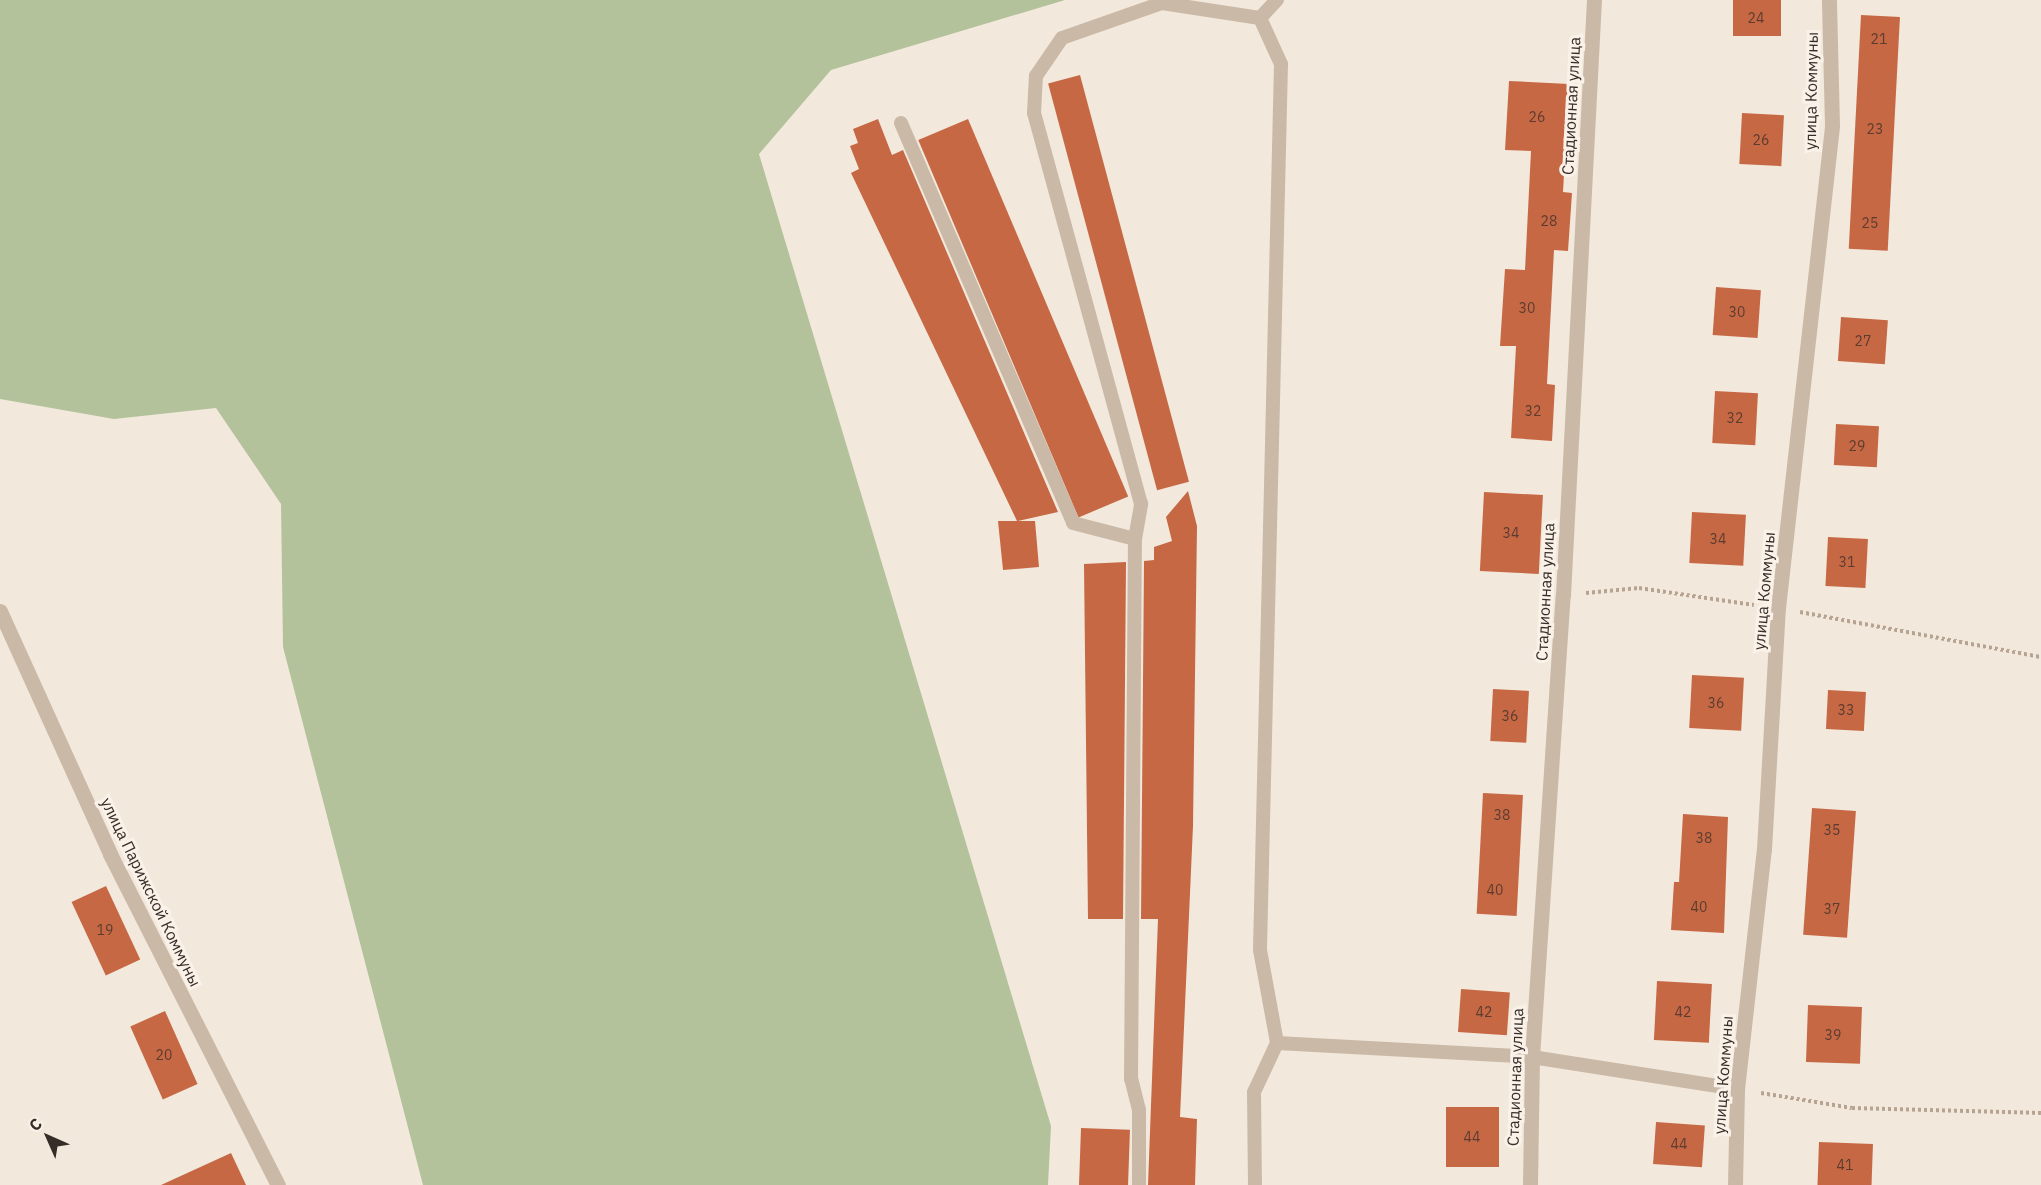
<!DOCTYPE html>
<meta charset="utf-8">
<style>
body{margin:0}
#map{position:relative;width:2041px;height:1185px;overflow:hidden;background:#f2e9dc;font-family:"IBM Plex Sans",sans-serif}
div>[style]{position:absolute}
.green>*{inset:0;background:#b4c29c}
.building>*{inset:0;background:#c76845;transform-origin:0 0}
.path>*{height:4px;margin-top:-2px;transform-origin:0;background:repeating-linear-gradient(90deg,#b7a392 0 3px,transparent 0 6px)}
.lane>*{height:14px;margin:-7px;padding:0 7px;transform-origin:7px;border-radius:7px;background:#cbb9a8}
.street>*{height:15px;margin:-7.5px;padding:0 7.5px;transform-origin:7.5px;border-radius:7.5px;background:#cbb9a8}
span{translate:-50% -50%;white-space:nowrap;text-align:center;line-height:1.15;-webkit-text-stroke:6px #faf2e9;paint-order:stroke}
.number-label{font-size:14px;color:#5b3c2f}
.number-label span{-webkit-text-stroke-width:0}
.street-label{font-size:16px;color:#372d28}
.north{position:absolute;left:18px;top:1107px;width:60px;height:60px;-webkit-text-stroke:4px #faf2e9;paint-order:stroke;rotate:315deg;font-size:16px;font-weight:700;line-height:24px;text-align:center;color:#372d28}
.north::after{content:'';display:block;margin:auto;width:21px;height:27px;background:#372d28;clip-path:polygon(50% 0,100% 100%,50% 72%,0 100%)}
</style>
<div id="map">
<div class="green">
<i style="clip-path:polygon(0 0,1065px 0,831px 70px,759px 154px,1051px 1126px,1048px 1185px,423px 1185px,283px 647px,281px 504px,216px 408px,114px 419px,0 399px)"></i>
</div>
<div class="building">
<i style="left:1733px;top:0;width:48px;height:36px"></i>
<i style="left:1861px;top:15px;width:39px;height:234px;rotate:3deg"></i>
<i style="left:1080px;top:75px;width:421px;height:33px;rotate:75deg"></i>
<i style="clip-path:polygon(1509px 81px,1569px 84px,1563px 192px,1572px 193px,1568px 251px,1554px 250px,1547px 384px,1555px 385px,1552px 441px,1511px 438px,1516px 346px,1500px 346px,1505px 269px,1525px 270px,1531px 151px,1505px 150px)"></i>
<i style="left:1742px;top:113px;width:42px;height:51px;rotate:3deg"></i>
<i style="clip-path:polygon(878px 119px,892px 155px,903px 150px,1058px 512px,1018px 521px,1035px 521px,1039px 567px,1003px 570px,998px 521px,1017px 521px,851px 173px,859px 169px,850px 146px,858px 143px,853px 129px)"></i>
<i style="left:968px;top:119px;width:410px;height:54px;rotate:67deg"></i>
<i style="left:1716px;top:287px;width:45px;height:48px;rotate:4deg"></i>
<i style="left:1841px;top:317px;width:47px;height:44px;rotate:4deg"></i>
<i style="left:1715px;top:391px;width:43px;height:52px;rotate:3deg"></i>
<i style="left:1836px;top:424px;width:43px;height:41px;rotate:3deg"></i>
<i style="clip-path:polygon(1188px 491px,1197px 526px,1193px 826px,1180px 1117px,1197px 1119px,1195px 1185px,1148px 1185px,1158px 919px,1141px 919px,1144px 561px,1154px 560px,1154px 547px,1172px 541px,1166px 517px)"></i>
<i style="left:1484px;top:492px;width:59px;height:79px;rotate:3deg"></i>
<i style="left:1692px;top:512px;width:54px;height:51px;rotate:3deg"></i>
<i style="left:1828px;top:537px;width:40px;height:49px;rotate:3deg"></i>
<i style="clip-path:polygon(1126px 562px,1123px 919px,1088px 919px,1084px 564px)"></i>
<i style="left:1692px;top:675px;width:52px;height:53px;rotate:3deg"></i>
<i style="left:1493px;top:689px;width:36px;height:52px;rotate:3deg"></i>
<i style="left:1828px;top:690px;width:38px;height:39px;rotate:3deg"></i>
<i style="left:1483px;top:793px;width:40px;height:121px;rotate:3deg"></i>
<i style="left:1812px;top:808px;width:44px;height:127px;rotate:4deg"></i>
<i style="clip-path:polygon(1683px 814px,1728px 817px,1724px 933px,1671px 930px,1674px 882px,1679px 882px)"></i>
<i style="left:106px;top:886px;width:81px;height:38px;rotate:65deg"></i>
<i style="left:1657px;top:981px;width:55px;height:59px;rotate:3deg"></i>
<i style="left:1461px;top:989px;width:49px;height:43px;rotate:4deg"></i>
<i style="left:1808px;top:1005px;width:54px;height:57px;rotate:2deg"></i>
<i style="left:165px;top:1011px;width:80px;height:38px;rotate:66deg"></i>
<i style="left:1446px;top:1107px;width:53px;height:60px"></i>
<i style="left:1656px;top:1122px;width:49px;height:42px;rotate:4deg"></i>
<i style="left:1081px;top:1128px;width:49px;height:57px;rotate:2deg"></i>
<i style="left:1819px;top:1142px;width:54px;height:43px;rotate:2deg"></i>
<i style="clip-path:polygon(231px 1153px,246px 1185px,161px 1185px)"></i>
</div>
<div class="path">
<i style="left:1586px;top:593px;width:53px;rotate:-5.4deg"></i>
<i style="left:1639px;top:588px;width:116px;rotate:8.4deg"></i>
<i style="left:1800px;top:612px;width:245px;rotate:10.6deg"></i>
<i style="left:1761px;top:1093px;width:92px;rotate:9.4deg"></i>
<i style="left:1852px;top:1108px;width:189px;rotate:1.5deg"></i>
</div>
<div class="lane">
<i style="left:1260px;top:18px;width:25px;rotate:-47deg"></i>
<i style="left:901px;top:123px;width:435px;rotate:66.7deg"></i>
<i style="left:1073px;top:523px;width:64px;rotate:14.5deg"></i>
<i style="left:1277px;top:1043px;width:255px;rotate:3.1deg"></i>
<i style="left:1532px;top:1057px;width:207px;rotate:8.9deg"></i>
<i style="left:1139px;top:1185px;width:75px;rotate:-90deg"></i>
<i style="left:1139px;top:1110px;width:32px;rotate:-104deg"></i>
<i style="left:1131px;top:1079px;width:540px;rotate:-89.58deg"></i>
<i style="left:1135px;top:539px;width:36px;rotate:-80deg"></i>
<i style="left:1141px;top:504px;width:405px;rotate:-105.3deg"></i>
<i style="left:1034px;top:113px;width:37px;rotate:-87deg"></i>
<i style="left:1036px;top:76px;width:46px;rotate:-55.6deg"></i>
<i style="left:1062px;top:38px;width:106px;rotate:-19.3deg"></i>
<i style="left:1162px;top:3px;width:99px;rotate:8.7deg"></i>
<i style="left:1260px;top:18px;width:51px;rotate:65.5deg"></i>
<i style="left:1281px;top:64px;width:886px;rotate:91.36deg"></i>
<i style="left:1260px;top:950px;width:95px;rotate:79.6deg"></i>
<i style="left:1277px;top:1043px;width:54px;rotate:115.1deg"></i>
<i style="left:1254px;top:1092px;width:93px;rotate:89.4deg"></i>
</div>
<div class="street">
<i style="left:0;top:611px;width:267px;rotate:65.6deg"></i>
<i style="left:110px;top:854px;width:371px;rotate:63.1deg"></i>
<i style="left:1530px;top:1185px;width:128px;rotate:-89.1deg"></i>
<i style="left:1532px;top:1057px;width:463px;rotate:-86.2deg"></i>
<i style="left:1563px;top:595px;width:596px;rotate:-87.02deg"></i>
<i style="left:1735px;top:1185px;width:96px;rotate:-88.8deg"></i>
<i style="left:1737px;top:1089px;width:242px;rotate:-83.6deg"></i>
<i style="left:1764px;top:849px;width:241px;rotate:-86.7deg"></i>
<i style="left:1778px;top:608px;width:486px;rotate:-83.6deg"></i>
<i style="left:1832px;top:125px;width:125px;rotate:-91.4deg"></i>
</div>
<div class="number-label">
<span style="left:1756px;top:18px">24</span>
<span style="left:1879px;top:39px">21</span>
<span style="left:1537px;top:117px">26</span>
<span style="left:1875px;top:129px">23</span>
<span style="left:1761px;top:140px">26</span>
<span style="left:1549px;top:221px">28</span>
<span style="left:1870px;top:223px">25</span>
<span style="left:1527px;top:308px">30</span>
<span style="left:1737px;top:312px">30</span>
<span style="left:1863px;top:341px">27</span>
<span style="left:1533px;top:411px">32</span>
<span style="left:1735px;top:418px">32</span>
<span style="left:1857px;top:446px">29</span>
<span style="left:1511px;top:533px">34</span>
<span style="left:1718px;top:539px">34</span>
<span style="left:1847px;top:562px">31</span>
<span style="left:1716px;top:703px">36</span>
<span style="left:1846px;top:710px">33</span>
<span style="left:1510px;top:716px">36</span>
<span style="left:1502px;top:815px">38</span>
<span style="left:1832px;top:830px">35</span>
<span style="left:1704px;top:838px">38</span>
<span style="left:1495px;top:890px">40</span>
<span style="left:1699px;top:907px">40</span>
<span style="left:1832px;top:909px">37</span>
<span style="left:105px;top:930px">19</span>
<span style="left:1484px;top:1012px">42</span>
<span style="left:1683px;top:1012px">42</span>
<span style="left:1833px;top:1035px">39</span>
<span style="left:164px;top:1055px">20</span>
<span style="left:1472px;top:1137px">44</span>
<span style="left:1679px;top:1144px">44</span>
<span style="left:1845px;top:1165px">41</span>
</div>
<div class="street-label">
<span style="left:1811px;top:91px;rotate:-89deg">улица Коммуны</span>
<span style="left:1571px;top:106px;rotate:-87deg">Стадионная улица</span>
<span style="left:1764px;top:591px;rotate:-85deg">улица Коммуны</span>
<span style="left:1545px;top:592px;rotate:-87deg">Стадионная улица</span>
<span style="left:151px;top:892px;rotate:64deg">улица Парижской Коммуны</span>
<span style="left:1723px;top:1075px;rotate:-86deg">улица Коммуны</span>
<span style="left:1515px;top:1077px;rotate:-88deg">Стадионная улица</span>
</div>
<div class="north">С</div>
</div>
